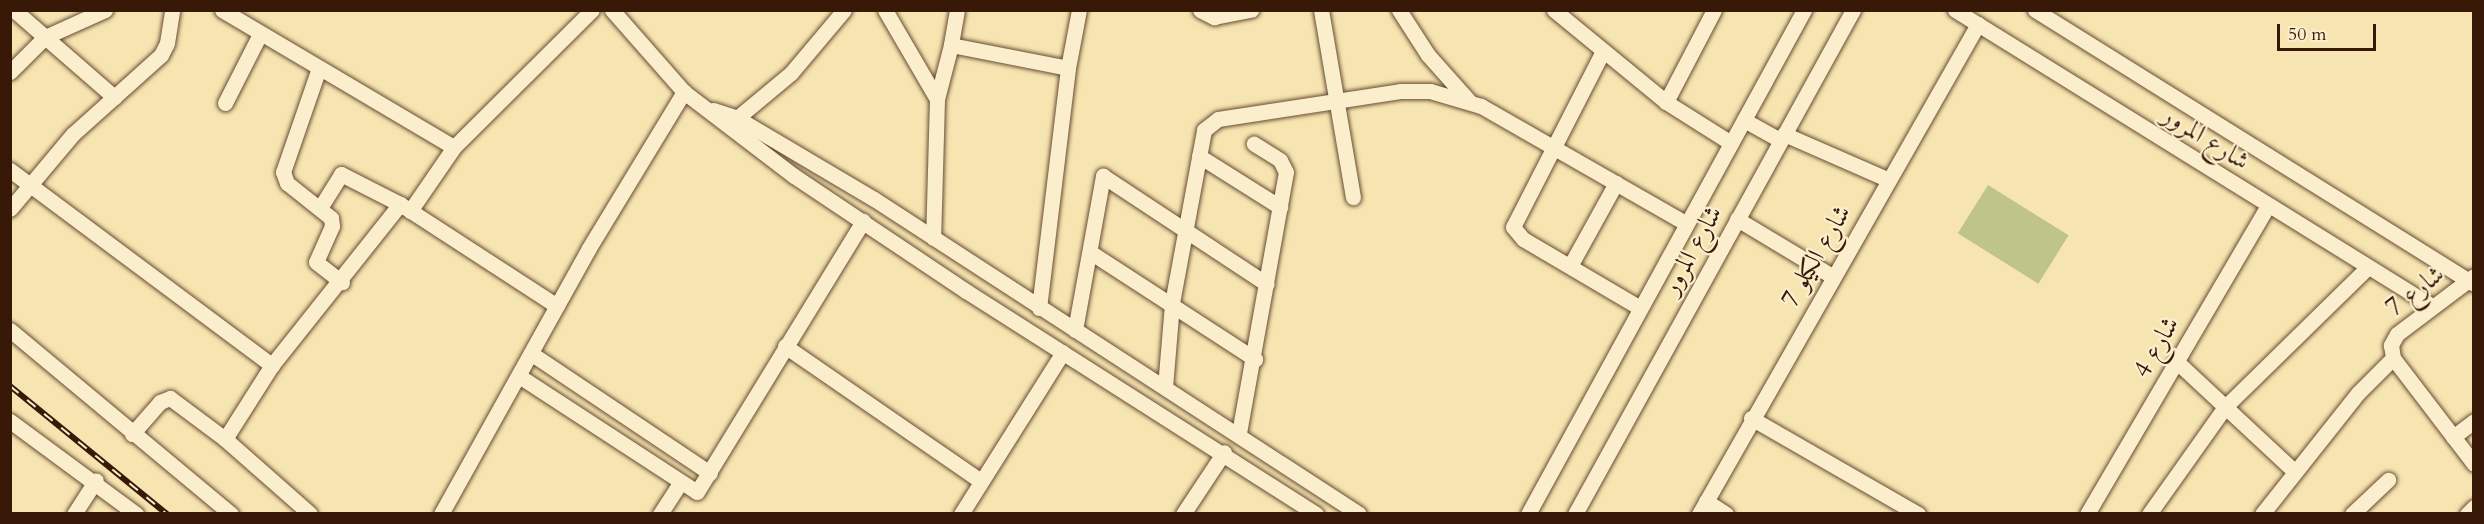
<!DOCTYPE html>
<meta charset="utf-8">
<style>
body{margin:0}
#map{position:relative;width:2484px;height:524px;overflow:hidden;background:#f7e5b1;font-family:Cardo,Amiri,serif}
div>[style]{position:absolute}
.green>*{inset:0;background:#bec48a;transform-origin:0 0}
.roads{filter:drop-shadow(0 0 2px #684c32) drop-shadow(0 0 2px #684c32)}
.minor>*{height:15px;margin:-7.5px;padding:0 7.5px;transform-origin:7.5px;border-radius:7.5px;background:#faeecc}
.rail>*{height:6px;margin-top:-3px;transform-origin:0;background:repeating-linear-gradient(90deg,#faeecc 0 11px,#381908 0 22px);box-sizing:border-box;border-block:2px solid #381908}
span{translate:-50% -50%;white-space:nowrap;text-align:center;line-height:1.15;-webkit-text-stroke:4.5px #faeecc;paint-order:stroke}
.street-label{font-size:26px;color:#381908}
.frame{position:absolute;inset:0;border:12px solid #381908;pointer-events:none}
.scale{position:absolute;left:2277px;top:24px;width:99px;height:27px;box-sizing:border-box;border:3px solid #381908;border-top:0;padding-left:8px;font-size:18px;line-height:21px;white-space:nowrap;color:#381908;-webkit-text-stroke:4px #faeecc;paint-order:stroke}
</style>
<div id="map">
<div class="green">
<i style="left:1988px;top:185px;width:95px;height:57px;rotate:32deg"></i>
</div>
<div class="roads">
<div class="minor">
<i style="left:14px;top:10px;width:133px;rotate:41deg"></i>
<i style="left:222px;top:10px;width:269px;rotate:30.6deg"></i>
<i style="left:454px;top:147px;width:194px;rotate:-44.8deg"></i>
<i style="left:612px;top:10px;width:109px;rotate:48.7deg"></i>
<i style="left:684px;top:92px;width:138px;rotate:37.4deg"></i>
<i style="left:794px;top:176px;width:207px;rotate:33.8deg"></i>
<i style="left:966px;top:291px;width:415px;rotate:32.5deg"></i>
<i style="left:885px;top:10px;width:103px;rotate:59.7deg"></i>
<i style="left:937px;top:99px;width:139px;rotate:91.6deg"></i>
<i style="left:957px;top:10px;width:36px;rotate:100deg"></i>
<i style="left:951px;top:45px;width:119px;rotate:11.1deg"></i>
<i style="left:1200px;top:10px;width:16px;rotate:27deg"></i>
<i style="left:1214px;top:17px;width:38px;rotate:-11deg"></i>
<i style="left:1321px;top:10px;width:190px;rotate:80.3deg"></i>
<i style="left:1399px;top:10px;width:54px;rotate:57.2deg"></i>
<i style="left:1428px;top:55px;width:62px;rotate:48.3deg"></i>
<i style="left:1554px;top:10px;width:145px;rotate:39.4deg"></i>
<i style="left:1714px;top:10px;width:104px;rotate:117.6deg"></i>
<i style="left:1666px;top:102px;width:77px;rotate:32.2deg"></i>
<i style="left:1955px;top:10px;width:561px;rotate:31.82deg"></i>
<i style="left:2035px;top:10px;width:517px;rotate:31.97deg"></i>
<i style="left:1602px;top:53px;width:195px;rotate:117.1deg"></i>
<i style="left:1513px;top:227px;width:16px;rotate:50deg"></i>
<i style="left:1523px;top:239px;width:136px;rotate:30.5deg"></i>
<i style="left:319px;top:68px;width:110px;rotate:109.1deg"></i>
<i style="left:283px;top:172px;width:12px;rotate:70deg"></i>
<i style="left:287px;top:183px;width:56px;rotate:38.5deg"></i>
<i style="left:331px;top:218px;width:8px;rotate:83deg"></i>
<i style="left:332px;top:226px;width:39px;rotate:114deg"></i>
<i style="left:316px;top:262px;width:33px;rotate:38deg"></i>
<i style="left:10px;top:72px;width:49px;rotate:-45deg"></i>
<i style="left:45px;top:37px;width:66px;rotate:-24.2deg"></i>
<i style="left:937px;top:99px;width:56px;rotate:-75.5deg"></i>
<i style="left:225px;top:103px;width:77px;rotate:-63.1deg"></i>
<i style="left:713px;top:110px;width:25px;rotate:18deg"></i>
<i style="left:737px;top:118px;width:159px;rotate:30.6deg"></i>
<i style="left:874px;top:199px;width:578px;rotate:33deg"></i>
<i style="left:737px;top:118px;width:70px;rotate:-39.8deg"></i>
<i style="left:791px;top:73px;width:82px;rotate:-49.9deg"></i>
<i style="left:1744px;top:120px;width:41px;rotate:29.1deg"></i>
<i style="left:1784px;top:134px;width:112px;rotate:23.6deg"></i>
<i style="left:1199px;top:156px;width:96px;rotate:32.2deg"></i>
<i style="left:10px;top:170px;width:327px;rotate:36.7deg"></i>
<i style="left:320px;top:208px;width:40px;rotate:-58deg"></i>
<i style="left:341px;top:174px;width:66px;rotate:27deg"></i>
<i style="left:10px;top:209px;width:98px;rotate:-50deg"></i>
<i style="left:73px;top:134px;width:118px;rotate:-41.9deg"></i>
<i style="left:161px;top:55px;width:13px;rotate:-63deg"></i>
<i style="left:167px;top:43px;width:33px;rotate:-81deg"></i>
<i style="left:410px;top:211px;width:78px;rotate:-55.5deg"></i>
<i style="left:1737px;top:219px;width:111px;rotate:31deg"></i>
<i style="left:1090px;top:252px;width:197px;rotate:33deg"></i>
<i style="left:1570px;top:266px;width:95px;rotate:-61deg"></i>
<i style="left:2474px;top:276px;width:96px;rotate:143deg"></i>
<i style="left:2397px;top:334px;width:13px;rotate:119deg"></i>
<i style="left:2391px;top:345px;width:13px;rotate:81deg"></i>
<i style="left:2393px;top:358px;width:133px;rotate:52.6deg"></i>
<i style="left:1039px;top:308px;width:242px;rotate:-83.1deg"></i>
<i style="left:1068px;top:68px;width:59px;rotate:-79.3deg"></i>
<i style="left:10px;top:330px;width:288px;rotate:39.8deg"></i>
<i style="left:1075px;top:330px;width:157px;rotate:-79.7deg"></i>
<i style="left:1103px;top:176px;width:196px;rotate:33.4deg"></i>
<i style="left:785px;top:346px;width:236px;rotate:34.6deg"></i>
<i style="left:532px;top:354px;width:214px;rotate:33.8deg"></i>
<i style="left:2176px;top:361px;width:161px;rotate:43deg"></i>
<i style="left:519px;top:376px;width:212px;rotate:33.1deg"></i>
<i style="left:697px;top:492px;width:318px;rotate:-58.5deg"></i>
<i style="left:1165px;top:387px;width:84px;rotate:-85.2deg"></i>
<i style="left:1172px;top:303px;width:176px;rotate:-79.5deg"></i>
<i style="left:1204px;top:130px;width:18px;rotate:-38deg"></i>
<i style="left:1218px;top:119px;width:184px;rotate:-8.7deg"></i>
<i style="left:1400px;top:91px;width:30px"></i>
<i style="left:1430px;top:91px;width:53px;rotate:16.4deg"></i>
<i style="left:1481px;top:106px;width:235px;rotate:29.8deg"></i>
<i style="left:1751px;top:418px;width:193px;rotate:29.9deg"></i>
<i style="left:10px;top:421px;width:157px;rotate:36.4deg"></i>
<i style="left:1239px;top:433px;width:265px;rotate:-79.8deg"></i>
<i style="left:1286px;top:172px;width:13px;rotate:-117deg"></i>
<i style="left:1280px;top:160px;width:31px;rotate:-148deg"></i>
<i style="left:132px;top:434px;width:43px;rotate:-48.8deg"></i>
<i style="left:160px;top:402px;width:11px;rotate:-22deg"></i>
<i style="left:170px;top:398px;width:69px;rotate:36.7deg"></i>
<i style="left:225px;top:439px;width:113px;rotate:41.4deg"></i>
<i style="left:2453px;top:437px;width:26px;rotate:-37deg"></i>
<i style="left:225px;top:439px;width:88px;rotate:-57.6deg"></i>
<i style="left:272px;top:365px;width:206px;rotate:-51.5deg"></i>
<i style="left:400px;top:204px;width:187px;rotate:33deg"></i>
<i style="left:1706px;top:501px;width:24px;rotate:33deg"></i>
<i style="left:74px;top:514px;width:40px;rotate:-57.1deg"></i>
<i style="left:441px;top:514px;width:304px;rotate:-60.9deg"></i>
<i style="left:589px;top:248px;width:183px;rotate:-58.7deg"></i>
<i style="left:660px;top:514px;width:37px;rotate:-57deg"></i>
<i style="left:961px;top:514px;width:191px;rotate:-57.8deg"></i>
<i style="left:1183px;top:514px;width:74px;rotate:-56.5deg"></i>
<i style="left:1528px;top:514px;width:575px;rotate:-61.29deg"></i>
<i style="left:1575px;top:514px;width:576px;rotate:-61.12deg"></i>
<i style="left:1699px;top:514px;width:564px;rotate:-60.34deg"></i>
<i style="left:2087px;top:514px;width:358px;rotate:-59.6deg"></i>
<i style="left:2149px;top:514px;width:131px;rotate:-54.6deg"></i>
<i style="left:2225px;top:407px;width:200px;rotate:-44.4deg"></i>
<i style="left:2262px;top:514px;width:154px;rotate:-51.6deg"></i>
<i style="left:2358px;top:393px;width:49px;rotate:-45deg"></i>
<i style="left:2352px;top:514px;width:50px;rotate:-43.4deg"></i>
<i style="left:2467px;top:514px;width:10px;rotate:-45deg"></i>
</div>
</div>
<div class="rail">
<i style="left:10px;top:386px;width:203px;rotate:39.2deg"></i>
</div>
<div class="street-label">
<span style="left:2206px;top:138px;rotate:32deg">شارع المرور</span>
<span style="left:1692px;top:250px;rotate:-61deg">شارع المرور</span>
<span style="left:1816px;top:256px;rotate:-60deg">شارع الكيلو 7</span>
<span style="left:2415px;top:291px;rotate:-38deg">شارع 7</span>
<span style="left:2156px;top:347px;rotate:-60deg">شارع 4</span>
</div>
<div class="frame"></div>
<div class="scale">50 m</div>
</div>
